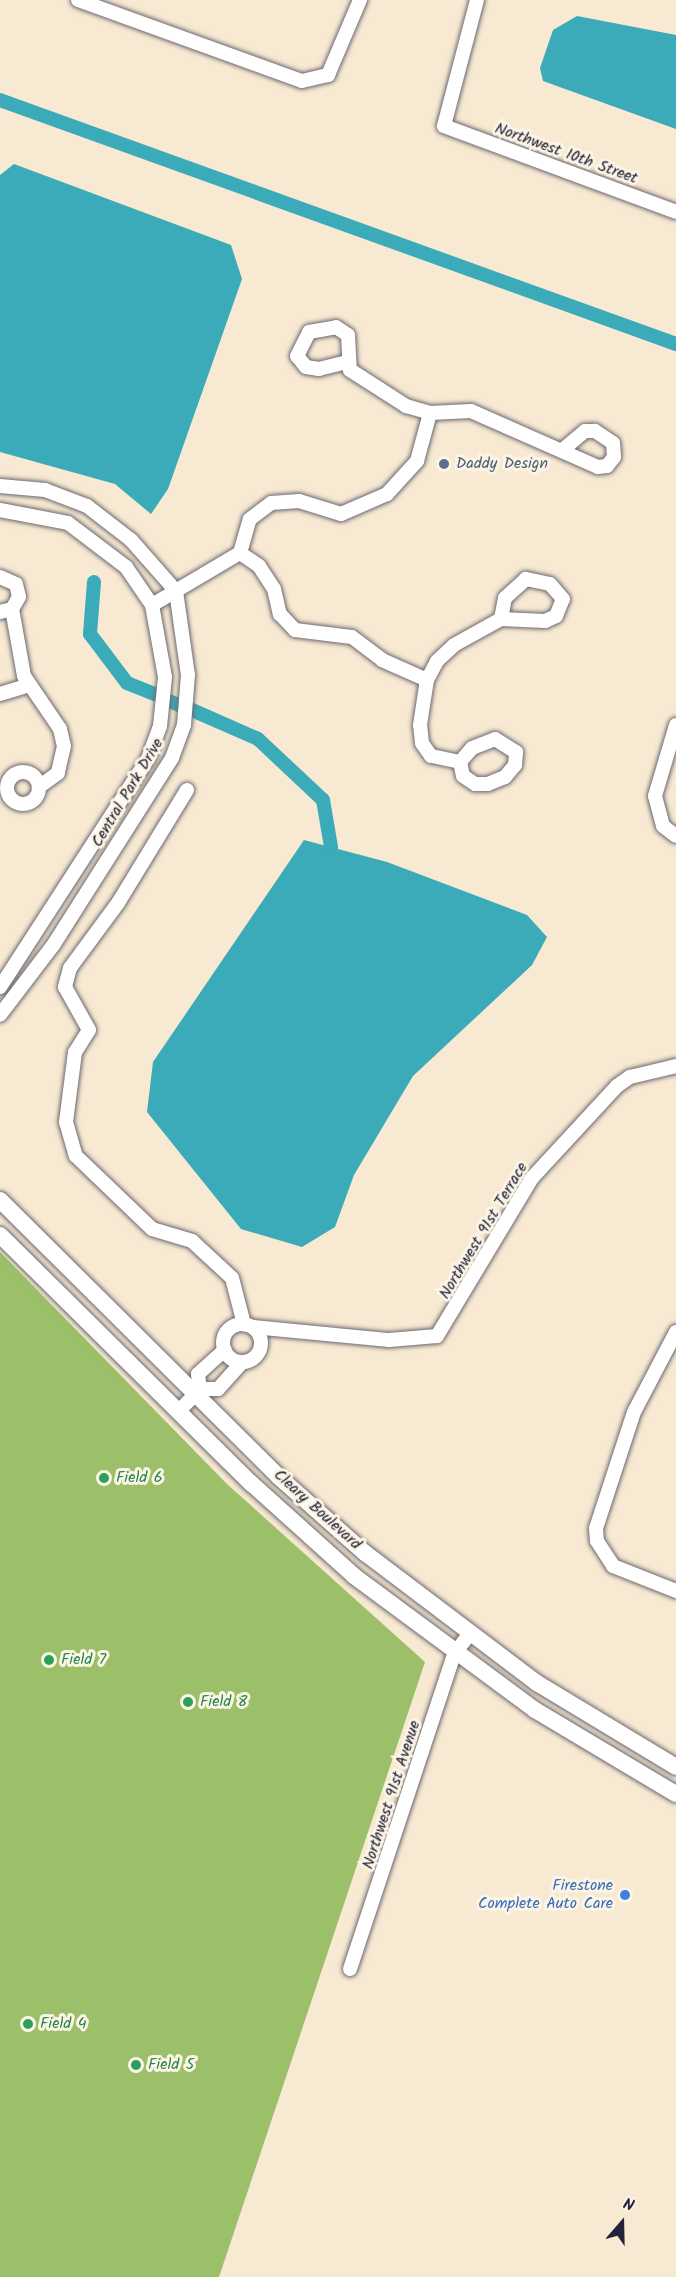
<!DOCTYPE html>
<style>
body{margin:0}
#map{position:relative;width:676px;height:2277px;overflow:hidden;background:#f7e9d2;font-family:Kalam,sans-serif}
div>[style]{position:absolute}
.green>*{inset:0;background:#9cc06a}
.water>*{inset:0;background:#3baab9}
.canal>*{height:14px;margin:-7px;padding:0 7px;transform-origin:7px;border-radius:7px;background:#3baab9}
.roads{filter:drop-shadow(0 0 2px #6d6870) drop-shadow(0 0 2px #6d6870)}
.minor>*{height:14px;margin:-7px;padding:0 7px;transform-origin:7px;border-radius:7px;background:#fff}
.minor>.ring{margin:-7px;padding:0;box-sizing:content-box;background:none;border:14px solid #fff;border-radius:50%}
.tertiary>*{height:16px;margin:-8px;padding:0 8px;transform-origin:8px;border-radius:8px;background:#fff}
.dots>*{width:16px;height:16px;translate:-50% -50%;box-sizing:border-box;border:3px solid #fcf5e5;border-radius:50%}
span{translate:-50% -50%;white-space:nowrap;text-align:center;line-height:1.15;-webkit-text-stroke:6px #fcf5e5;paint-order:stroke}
.street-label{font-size:16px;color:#22223b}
.service-label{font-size:16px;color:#4e5e75}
.left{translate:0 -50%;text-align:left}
.leisure-label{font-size:16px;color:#27864d}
.shop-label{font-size:16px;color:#366cbe}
.right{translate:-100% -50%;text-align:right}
.north{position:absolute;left:592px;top:2193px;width:60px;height:60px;-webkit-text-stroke:4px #fcf5e5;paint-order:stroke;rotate:20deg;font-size:16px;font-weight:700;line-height:24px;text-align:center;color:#22223b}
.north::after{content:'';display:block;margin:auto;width:21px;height:27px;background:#22223b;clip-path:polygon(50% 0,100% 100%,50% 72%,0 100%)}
</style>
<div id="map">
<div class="green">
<i style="clip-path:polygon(0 1252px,227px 1484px,425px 1662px,219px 2277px,0 2277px)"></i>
</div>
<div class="water">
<i style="clip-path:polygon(577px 16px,676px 35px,676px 129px,543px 81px,540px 68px,553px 30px)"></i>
<i style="clip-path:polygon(14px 164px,231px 245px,242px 279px,168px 489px,151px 514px,115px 484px,0 452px,0 175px)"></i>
<i style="clip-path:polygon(304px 840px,387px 862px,527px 915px,547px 937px,532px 965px,413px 1076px,354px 1175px,335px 1227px,302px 1247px,241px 1229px,147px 1112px,153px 1062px)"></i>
</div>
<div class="canal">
<i style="left:0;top:100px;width:719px;rotate:19.85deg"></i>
<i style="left:94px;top:582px;width:52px;rotate:94.4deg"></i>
<i style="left:90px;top:634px;width:61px;rotate:52.9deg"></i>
<i style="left:127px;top:683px;width:31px;rotate:22deg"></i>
<i style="left:169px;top:701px;width:11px;rotate:22deg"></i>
<i style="left:192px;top:710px;width:72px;rotate:23.7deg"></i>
<i style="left:258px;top:739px;width:89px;rotate:43.2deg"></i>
<i style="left:323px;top:800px;width:48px;rotate:80.3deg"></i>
</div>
<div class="roads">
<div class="minor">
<i style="left:78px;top:0;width:238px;rotate:19.9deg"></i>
<i style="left:302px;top:81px;width:27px;rotate:-13deg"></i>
<i style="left:328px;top:75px;width:82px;rotate:-66.9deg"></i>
<i style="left:477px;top:0;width:130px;rotate:104.7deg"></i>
<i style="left:444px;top:126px;width:247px;rotate:20.3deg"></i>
<i style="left:347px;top:362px;width:29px;rotate:166deg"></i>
<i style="left:319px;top:369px;width:13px;rotate:-171deg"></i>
<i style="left:306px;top:367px;width:14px;rotate:-129deg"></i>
<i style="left:297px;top:356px;width:27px;rotate:-63deg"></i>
<i style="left:309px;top:332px;width:27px;rotate:-10deg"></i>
<i style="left:336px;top:327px;width:14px;rotate:34deg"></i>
<i style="left:348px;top:335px;width:35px;rotate:87deg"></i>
<i style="left:350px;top:370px;width:67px;rotate:32.7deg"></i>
<i style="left:406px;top:406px;width:25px;rotate:16deg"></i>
<i style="left:430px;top:413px;width:41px;rotate:-2.8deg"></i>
<i style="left:471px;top:411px;width:139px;rotate:23.8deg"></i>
<i style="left:598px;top:467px;width:9px;rotate:-6deg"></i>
<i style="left:607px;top:466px;width:11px;rotate:-52deg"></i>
<i style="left:614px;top:457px;width:14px;rotate:-94deg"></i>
<i style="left:613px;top:443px;width:22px;rotate:-146deg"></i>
<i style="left:595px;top:431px;width:10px;rotate:180deg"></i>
<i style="left:585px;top:431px;width:30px;rotate:140deg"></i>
<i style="left:0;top:486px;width:45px;rotate:5.1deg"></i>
<i style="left:45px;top:490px;width:45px;rotate:20.9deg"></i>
<i style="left:87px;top:506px;width:56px;rotate:37.7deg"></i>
<i style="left:131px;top:540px;width:68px;rotate:48.6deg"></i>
<i style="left:176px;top:591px;width:85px;rotate:81.9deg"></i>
<i style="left:188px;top:675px;width:50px;rotate:94.6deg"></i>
<i style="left:184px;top:725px;width:35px;rotate:110deg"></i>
<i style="left:172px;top:758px;width:220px;rotate:122.4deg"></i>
<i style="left:54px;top:944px;width:89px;rotate:127.3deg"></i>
<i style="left:0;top:510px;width:69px;rotate:10.8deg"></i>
<i style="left:68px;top:523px;width:73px;rotate:37.2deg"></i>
<i style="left:126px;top:567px;width:46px;rotate:55.6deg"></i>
<i style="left:152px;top:605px;width:73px;rotate:79.8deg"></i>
<i style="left:165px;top:677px;width:49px;rotate:95.8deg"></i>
<i style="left:160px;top:726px;width:33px;rotate:110deg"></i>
<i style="left:149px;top:757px;width:274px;rotate:122.9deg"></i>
<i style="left:240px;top:553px;width:35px;rotate:-74deg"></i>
<i style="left:250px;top:519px;width:26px;rotate:-37deg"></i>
<i style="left:271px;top:503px;width:28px;rotate:-4deg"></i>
<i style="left:299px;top:501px;width:44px;rotate:17.2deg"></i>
<i style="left:341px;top:514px;width:50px;rotate:-23.5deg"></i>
<i style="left:387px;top:494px;width:45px;rotate:-47.7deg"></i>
<i style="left:417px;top:461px;width:50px;rotate:-74.8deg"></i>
<i style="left:240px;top:553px;width:23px;rotate:34deg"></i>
<i style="left:259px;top:566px;width:27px;rotate:57deg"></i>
<i style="left:274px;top:589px;width:26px;rotate:77deg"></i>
<i style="left:280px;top:614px;width:22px;rotate:47deg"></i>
<i style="left:295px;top:630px;width:57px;rotate:7deg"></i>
<i style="left:352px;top:637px;width:38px;rotate:37deg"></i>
<i style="left:382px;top:660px;width:49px;rotate:24deg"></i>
<i style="left:0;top:577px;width:17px;rotate:24deg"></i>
<i style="left:16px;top:584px;width:13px;rotate:77deg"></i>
<i style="left:19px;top:597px;width:14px;rotate:120deg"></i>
<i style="left:12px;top:609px;width:12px;rotate:166deg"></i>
<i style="left:152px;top:605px;width:102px;rotate:-30.6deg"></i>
<i style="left:12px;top:609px;width:68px;rotate:79.8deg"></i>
<i style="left:24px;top:676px;width:64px;rotate:55.8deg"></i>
<i style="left:60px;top:729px;width:17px;rotate:77deg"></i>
<i style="left:64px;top:746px;width:28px;rotate:103deg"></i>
<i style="left:58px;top:773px;width:24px;rotate:144deg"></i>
<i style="left:0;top:694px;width:30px;rotate:-17deg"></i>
<i style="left:676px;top:725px;width:74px;rotate:106.5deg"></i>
<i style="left:655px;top:796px;width:31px;rotate:75deg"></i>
<i style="left:663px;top:826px;width:16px;rotate:38deg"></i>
<i style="left:460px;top:762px;width:18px;rotate:-49deg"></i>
<i style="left:472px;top:748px;width:25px;rotate:-21deg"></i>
<i style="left:495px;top:739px;width:25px;rotate:32deg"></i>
<i style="left:516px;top:752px;width:13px;rotate:94deg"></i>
<i style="left:515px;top:765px;width:16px;rotate:130deg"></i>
<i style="left:505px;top:777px;width:18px;rotate:158deg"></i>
<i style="left:488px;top:784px;width:13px;rotate:180deg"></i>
<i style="left:475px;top:784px;width:14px;rotate:-146deg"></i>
<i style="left:463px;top:776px;width:14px;rotate:-102deg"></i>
<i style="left:460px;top:762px;width:30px;rotate:-168deg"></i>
<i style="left:431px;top:756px;width:16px;rotate:-125deg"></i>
<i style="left:422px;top:743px;width:18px;rotate:-96deg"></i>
<i style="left:420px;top:725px;width:46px;rotate:-81.2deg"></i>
<i style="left:427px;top:680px;width:21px;rotate:-62deg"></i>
<i style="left:437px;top:661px;width:23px;rotate:-43deg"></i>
<i style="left:454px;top:645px;width:54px;rotate:-29deg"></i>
<i style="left:501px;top:619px;width:44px;rotate:2.6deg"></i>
<i style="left:545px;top:621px;width:12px;rotate:-24deg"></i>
<i style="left:556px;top:616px;width:18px;rotate:-68deg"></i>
<i style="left:563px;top:599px;width:20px;rotate:-131deg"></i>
<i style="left:550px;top:584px;width:25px;rotate:-168deg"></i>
<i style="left:526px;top:579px;width:28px;rotate:138deg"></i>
<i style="left:505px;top:598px;width:21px;rotate:101deg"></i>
<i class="ring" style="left:7px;top:772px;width:18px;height:18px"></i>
<i style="left:187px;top:790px;width:132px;rotate:121.4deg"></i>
<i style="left:118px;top:903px;width:81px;rotate:126.4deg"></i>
<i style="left:70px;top:968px;width:20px;rotate:105deg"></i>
<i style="left:65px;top:987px;width:49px;rotate:60.8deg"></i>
<i style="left:89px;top:1030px;width:26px;rotate:122deg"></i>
<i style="left:75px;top:1052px;width:71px;rotate:97.3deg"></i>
<i style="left:66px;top:1122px;width:35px;rotate:74deg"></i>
<i style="left:76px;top:1156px;width:105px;rotate:43.8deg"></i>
<i style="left:152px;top:1229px;width:42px;rotate:16.7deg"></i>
<i style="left:192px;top:1241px;width:54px;rotate:42.8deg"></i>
<i style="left:232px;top:1278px;width:48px;rotate:75.4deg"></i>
<i class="ring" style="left:223px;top:1324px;width:24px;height:24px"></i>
<i style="left:253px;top:1327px;width:137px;rotate:5.5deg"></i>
<i style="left:389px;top:1340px;width:48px;rotate:-4.8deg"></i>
<i style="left:437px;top:1336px;width:184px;rotate:-59deg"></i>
<i style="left:532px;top:1178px;width:125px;rotate:-47.3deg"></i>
<i style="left:617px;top:1086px;width:16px;rotate:-35deg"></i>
<i style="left:630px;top:1077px;width:47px;rotate:-13.4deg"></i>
<i style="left:676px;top:1332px;width:90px;rotate:117.7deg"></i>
<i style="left:634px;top:1412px;width:122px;rotate:108.1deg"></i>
<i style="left:596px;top:1528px;width:13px;rotate:86deg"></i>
<i style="left:597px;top:1541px;width:30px;rotate:57deg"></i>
<i style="left:613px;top:1566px;width:68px;rotate:21.6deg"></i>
<i style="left:200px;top:1389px;width:15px;rotate:-98deg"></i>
<i style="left:198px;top:1374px;width:36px;rotate:-42deg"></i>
<i style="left:179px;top:1411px;width:30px;rotate:-46deg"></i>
<i style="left:200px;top:1389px;width:18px"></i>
<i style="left:218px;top:1389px;width:36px;rotate:-48deg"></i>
<i style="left:350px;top:1969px;width:332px;rotate:-71.7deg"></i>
<i style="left:454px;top:1654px;width:24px;rotate:-52deg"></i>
</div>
<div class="tertiary">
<i style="left:0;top:1200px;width:393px;rotate:44.8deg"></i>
<i style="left:279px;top:1477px;width:115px;rotate:41.5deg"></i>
<i style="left:365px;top:1553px;width:216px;rotate:37.1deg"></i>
<i style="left:537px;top:1683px;width:162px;rotate:31.1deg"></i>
<i style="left:0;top:1235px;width:354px;rotate:44.7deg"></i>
<i style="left:252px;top:1484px;width:137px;rotate:42deg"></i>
<i style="left:354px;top:1576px;width:225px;rotate:36.5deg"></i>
<i style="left:535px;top:1710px;width:164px;rotate:30.8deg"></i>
</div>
</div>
<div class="dots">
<i style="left:444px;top:464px;background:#5c6f8a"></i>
<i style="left:104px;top:1478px;background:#2e9e5b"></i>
<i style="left:49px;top:1660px;background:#2e9e5b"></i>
<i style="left:188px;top:1702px;background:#2e9e5b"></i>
<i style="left:625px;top:1895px;background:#3f7fe0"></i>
<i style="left:28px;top:2024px;background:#2e9e5b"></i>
<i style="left:136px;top:2065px;background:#2e9e5b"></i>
</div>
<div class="street-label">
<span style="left:566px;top:154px;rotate:20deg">Northwest 10th Street</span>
<span style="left:128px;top:793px;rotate:-59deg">Central Park Drive</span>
<span style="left:484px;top:1231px;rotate:-59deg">Northwest 91st Terrace</span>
<span style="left:317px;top:1510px;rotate:42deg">Cleary Boulevard</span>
<span style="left:392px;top:1795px;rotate:-72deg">Northwest 91st Avenue</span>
</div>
<div class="service-label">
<span class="left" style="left:456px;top:464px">Daddy Design</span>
</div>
<div class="leisure-label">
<span class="left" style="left:116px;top:1478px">Field 6</span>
<span class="left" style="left:61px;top:1660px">Field 7</span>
<span class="left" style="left:200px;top:1702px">Field 8</span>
<span class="left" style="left:40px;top:2024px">Field 4</span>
<span class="left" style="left:148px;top:2065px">Field 5</span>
</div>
<div class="shop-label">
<span class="right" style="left:613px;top:1895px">Firestone<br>Complete Auto Care</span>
</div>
<div class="north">N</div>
</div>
